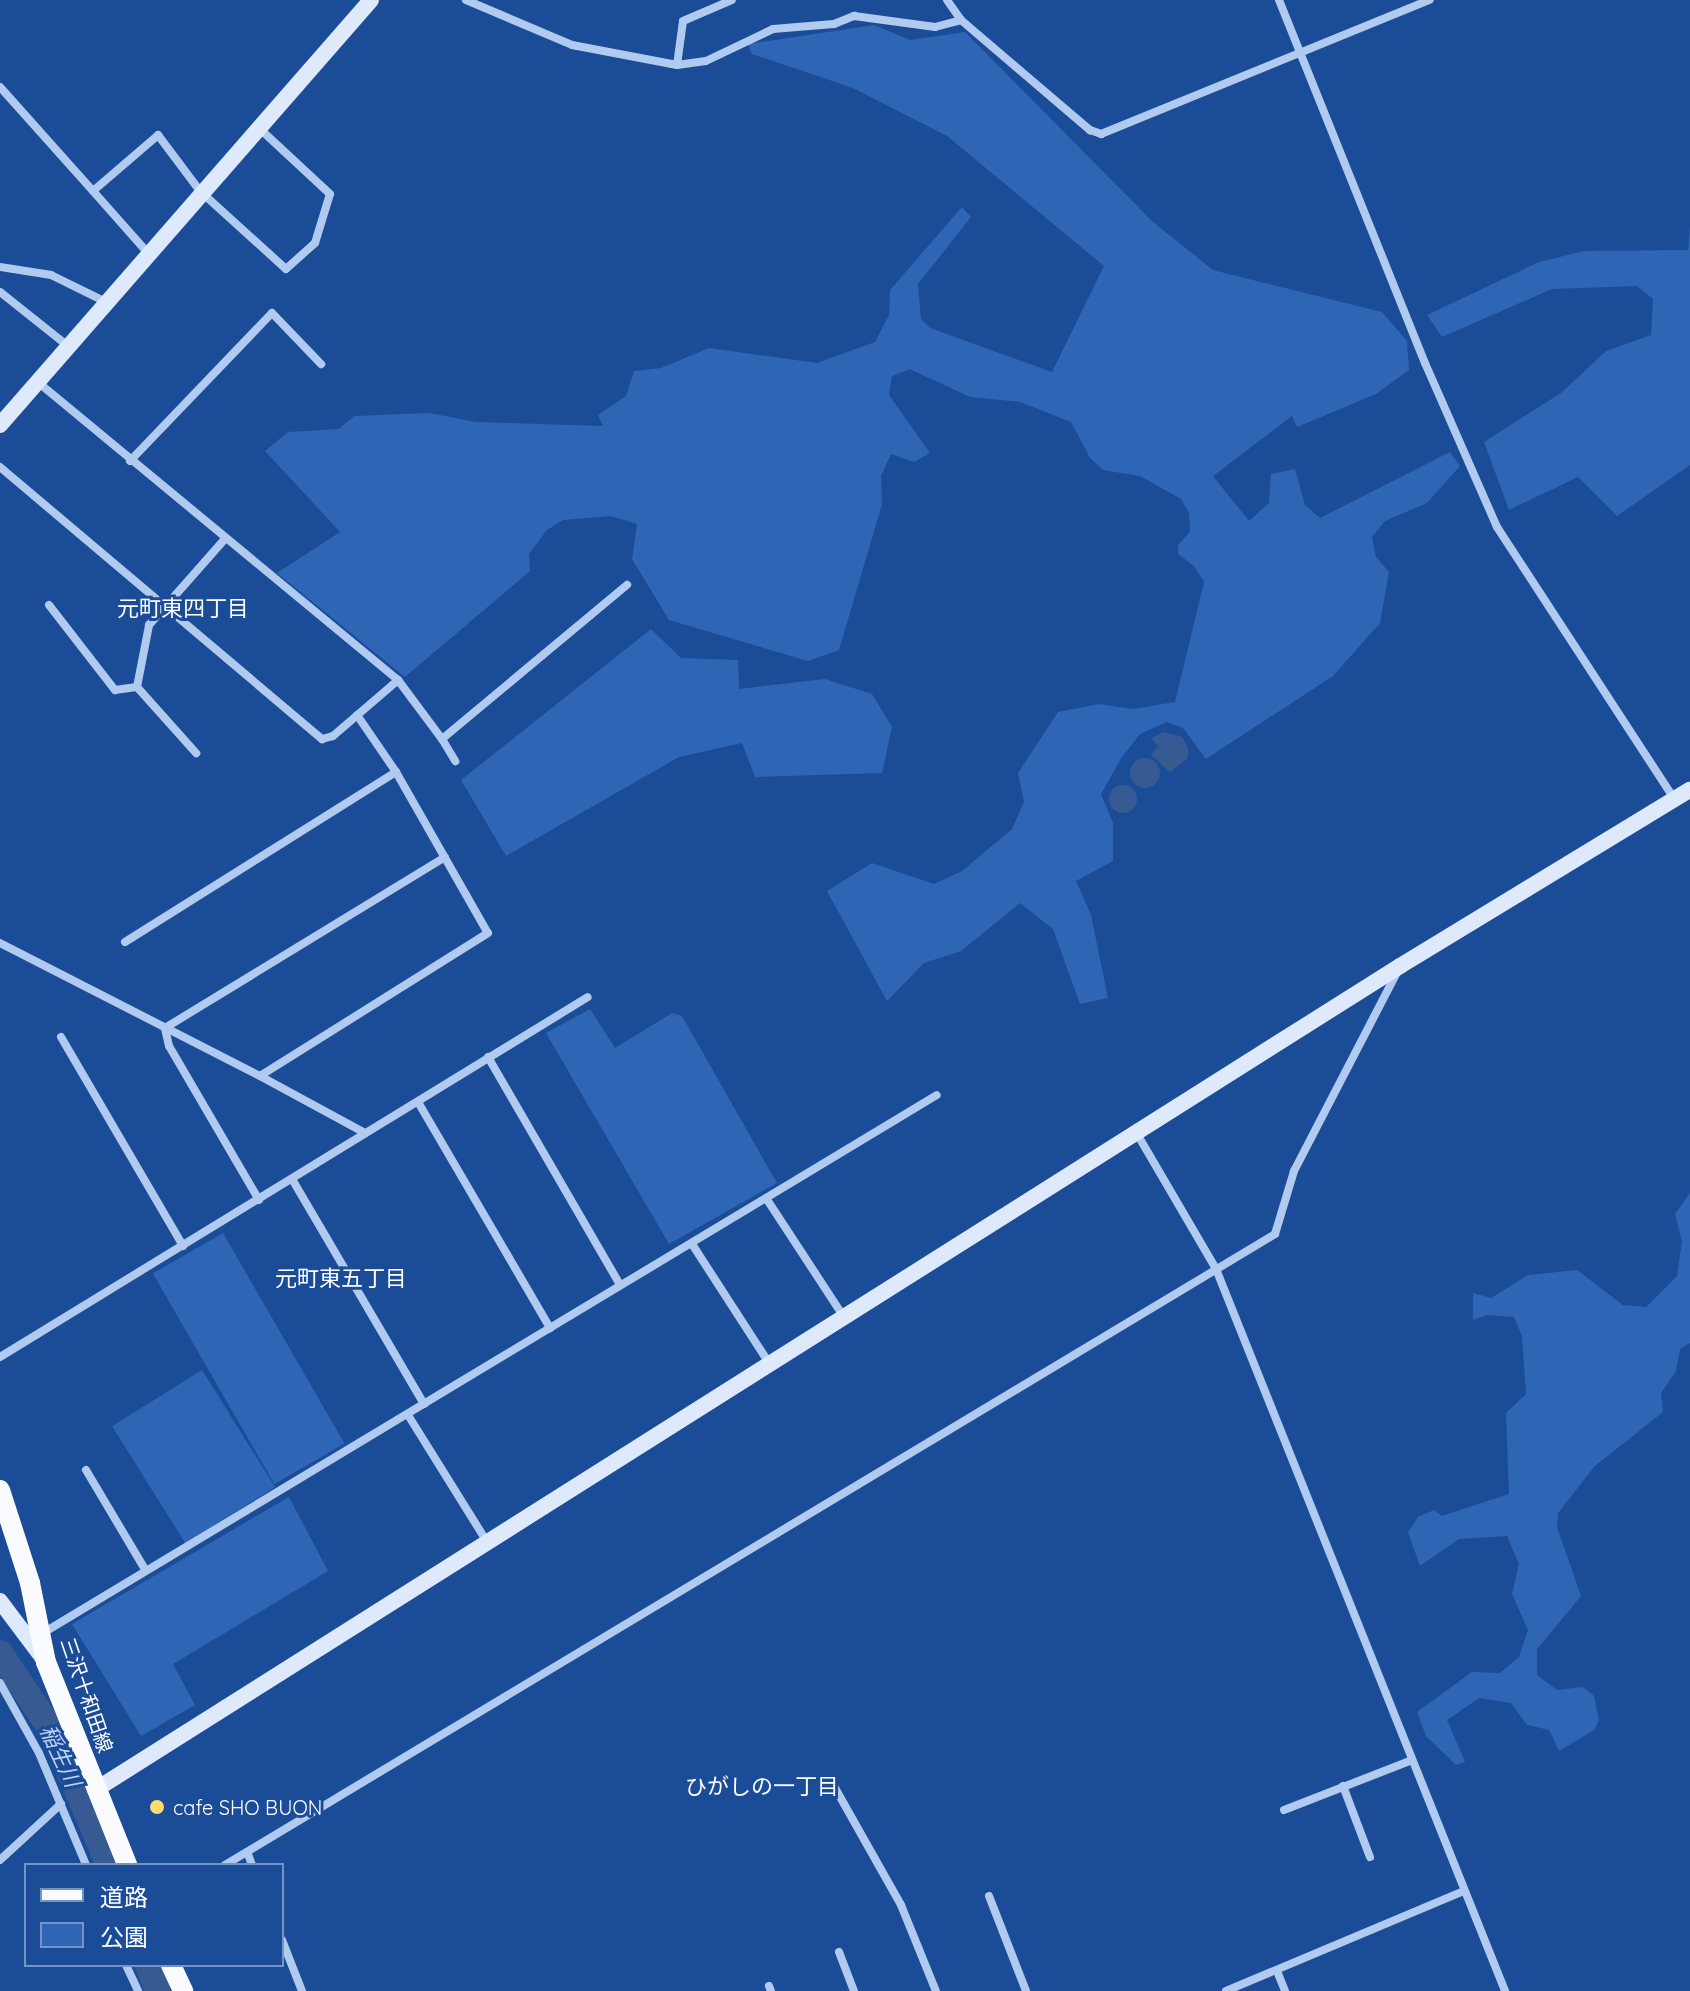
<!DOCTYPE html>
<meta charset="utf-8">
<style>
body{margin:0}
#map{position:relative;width:1690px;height:1991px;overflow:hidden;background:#1b4c98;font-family:Quicksand,"Noto Sans JP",sans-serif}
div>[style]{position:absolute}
.green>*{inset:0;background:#2f65b5;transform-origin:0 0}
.water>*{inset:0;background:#385a92}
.round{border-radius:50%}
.river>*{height:26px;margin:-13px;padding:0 13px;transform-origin:13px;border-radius:13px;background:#385a92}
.street>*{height:8px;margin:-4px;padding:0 4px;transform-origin:4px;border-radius:4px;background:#b0caf0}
.secondary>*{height:16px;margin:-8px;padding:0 8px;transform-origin:8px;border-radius:8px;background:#dee9fb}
.primary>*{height:20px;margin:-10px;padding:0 10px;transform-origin:10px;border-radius:10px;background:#f9fbff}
.dots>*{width:22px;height:22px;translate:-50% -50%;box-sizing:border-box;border:4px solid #1b4c98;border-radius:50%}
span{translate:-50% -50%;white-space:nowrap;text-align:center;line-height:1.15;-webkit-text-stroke:6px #1b4c98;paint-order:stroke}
.street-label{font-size:20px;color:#fff}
.poi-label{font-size:20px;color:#fff}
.left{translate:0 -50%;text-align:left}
.neighbourhood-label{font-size:22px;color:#fff}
.water-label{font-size:22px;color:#bdd4f7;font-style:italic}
.legend{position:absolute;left:24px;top:1863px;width:260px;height:104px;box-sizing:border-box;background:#1b4c98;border:2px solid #7694c1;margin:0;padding:10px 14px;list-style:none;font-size:24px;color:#fff}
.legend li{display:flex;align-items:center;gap:16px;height:40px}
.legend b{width:40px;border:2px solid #7694c1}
</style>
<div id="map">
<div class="green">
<i style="clip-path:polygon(874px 25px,910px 40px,965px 32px,1153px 222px,1213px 270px,1382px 312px,1407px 341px,1409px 370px,1376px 394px,1297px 427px,1292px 416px,1213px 476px,1249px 521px,1269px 503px,1271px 474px,1295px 469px,1305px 505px,1320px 518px,1450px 452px,1460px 466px,1427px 503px,1385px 521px,1372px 537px,1376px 557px,1389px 572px,1380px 623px,1333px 676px,1206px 759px,1183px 728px,1167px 722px,1140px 734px,1122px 757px,1101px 794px,1113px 823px,1113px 861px,1076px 881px,1091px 915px,1108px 998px,1080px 1004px,1053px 929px,1020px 903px,961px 951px,924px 963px,887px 1001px,827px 891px,872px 863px,934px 884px,962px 871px,1012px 829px,1024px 802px,1018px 773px,1058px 712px,1099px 704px,1133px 709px,1175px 702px,1204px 582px,1194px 566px,1178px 554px,1178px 545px,1190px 532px,1189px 513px,1181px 499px,1140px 476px,1103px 470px,1090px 458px,1071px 422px,1020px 402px,970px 397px,910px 369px,892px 376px,889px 395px,930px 453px,914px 462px,891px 454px,881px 476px,882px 504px,839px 650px,808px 661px,669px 620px,632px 559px,637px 524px,610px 516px,563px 520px,547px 530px,529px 554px,530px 571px,405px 677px,277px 573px,340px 532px,265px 451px,288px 432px,339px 429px,354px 416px,429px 413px,476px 422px,603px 426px,598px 415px,626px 396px,634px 371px,661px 368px,709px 348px,817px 363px,875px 342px,889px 315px,890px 290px,962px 207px,971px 217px,918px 284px,921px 319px,930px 328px,1052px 372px,1104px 266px,947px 136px,853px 88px,752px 54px,748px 44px)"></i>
<i style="clip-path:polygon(1690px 226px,1690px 465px,1617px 516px,1578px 477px,1509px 510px,1484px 442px,1561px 393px,1606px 351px,1651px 335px,1653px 299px,1637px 286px,1552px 289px,1442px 337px,1427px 315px,1539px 262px,1584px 251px,1688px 250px)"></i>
<i style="clip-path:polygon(651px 629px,681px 658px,738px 660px,739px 689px,825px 679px,872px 694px,892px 727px,882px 773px,755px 777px,742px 743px,679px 757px,506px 856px,461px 780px)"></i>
<i style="clip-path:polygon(590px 1009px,615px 1048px,672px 1013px,682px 1016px,777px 1183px,669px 1244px,546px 1033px)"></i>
<i style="clip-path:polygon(1690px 1193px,1690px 1343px,1680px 1349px,1676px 1371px,1661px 1393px,1663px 1412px,1595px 1466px,1558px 1513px,1557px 1527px,1581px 1596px,1537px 1649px,1537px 1675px,1557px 1690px,1583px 1687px,1594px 1696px,1599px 1720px,1594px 1730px,1559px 1751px,1549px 1730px,1527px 1725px,1511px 1703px,1479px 1698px,1447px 1720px,1465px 1762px,1456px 1765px,1426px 1736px,1417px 1712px,1472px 1672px,1500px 1673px,1519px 1657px,1528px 1630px,1512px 1594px,1519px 1564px,1507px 1536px,1459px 1539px,1420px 1566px,1408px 1532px,1418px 1517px,1434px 1510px,1442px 1516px,1509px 1494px,1506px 1413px,1526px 1394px,1522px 1336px,1514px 1317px,1487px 1315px,1473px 1320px,1473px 1293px,1491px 1298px,1528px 1275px,1577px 1270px,1623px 1305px,1646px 1307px,1677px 1276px,1682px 1241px,1675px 1214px)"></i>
<i style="left:223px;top:1233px;width:243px;height:81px;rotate:60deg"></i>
<i style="left:202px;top:1370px;width:138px;height:106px;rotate:58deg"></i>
<i style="clip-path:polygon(289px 1497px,328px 1571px,173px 1664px,195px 1705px,141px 1736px,72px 1624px)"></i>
</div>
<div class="water">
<i style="clip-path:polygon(1164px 732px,1182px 737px,1188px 748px,1188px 758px,1170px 772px,1151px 755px,1158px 746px,1151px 738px)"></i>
<i class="round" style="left:1130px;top:758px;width:30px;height:30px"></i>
<i class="round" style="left:1109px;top:785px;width:28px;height:28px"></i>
</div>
<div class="river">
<i style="left:0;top:1653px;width:94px;rotate:56.3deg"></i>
<i style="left:52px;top:1731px;width:146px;rotate:67deg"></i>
<i style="left:148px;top:1965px;width:28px;rotate:69deg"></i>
</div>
<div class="street">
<i style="left:466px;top:0;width:115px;rotate:23deg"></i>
<i style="left:572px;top:45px;width:107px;rotate:10.8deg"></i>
<i style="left:677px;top:65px;width:29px;rotate:-8deg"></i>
<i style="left:706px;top:61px;width:74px;rotate:-25.5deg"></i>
<i style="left:773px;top:29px;width:61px;rotate:-4.7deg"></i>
<i style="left:834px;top:24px;width:22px;rotate:-22deg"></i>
<i style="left:854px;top:16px;width:82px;rotate:7.7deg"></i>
<i style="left:935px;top:27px;width:27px;rotate:-15deg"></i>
<i style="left:947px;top:0;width:24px;rotate:55deg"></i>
<i style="left:961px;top:20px;width:170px;rotate:40.5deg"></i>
<i style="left:1090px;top:130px;width:12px;rotate:20deg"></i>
<i style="left:1101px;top:134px;width:355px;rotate:-22.2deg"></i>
<i style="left:1279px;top:0;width:391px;rotate:68.1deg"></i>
<i style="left:1425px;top:363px;width:179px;rotate:66.3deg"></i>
<i style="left:1497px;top:527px;width:325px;rotate:56.9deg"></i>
<i style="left:677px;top:65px;width:44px;rotate:-82.2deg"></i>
<i style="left:683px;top:21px;width:53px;rotate:-23.2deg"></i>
<i style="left:0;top:87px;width:140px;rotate:48.2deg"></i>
<i style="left:147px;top:252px;width:81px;rotate:-131.5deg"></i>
<i style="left:93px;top:191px;width:86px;rotate:-40.7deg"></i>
<i style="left:158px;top:135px;width:70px;rotate:53.1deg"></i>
<i style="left:200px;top:191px;width:116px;rotate:42.2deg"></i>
<i style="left:286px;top:269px;width:39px;rotate:-42deg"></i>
<i style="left:315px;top:243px;width:51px;rotate:-73deg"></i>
<i style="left:330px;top:194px;width:97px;rotate:-137.1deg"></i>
<i style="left:0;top:267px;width:52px;rotate:8.9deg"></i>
<i style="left:51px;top:275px;width:61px;rotate:26.1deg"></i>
<i style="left:0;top:292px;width:87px;rotate:38.5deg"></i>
<i style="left:130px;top:461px;width:205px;rotate:-46.2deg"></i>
<i style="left:272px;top:313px;width:71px;rotate:46.1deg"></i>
<i style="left:0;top:467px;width:422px;rotate:40.2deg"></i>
<i style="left:322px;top:739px;width:11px;rotate:-15deg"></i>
<i style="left:333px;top:736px;width:86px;rotate:-40.7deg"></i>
<i style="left:398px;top:680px;width:469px;rotate:-140.4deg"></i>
<i style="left:49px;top:605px;width:108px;rotate:52.2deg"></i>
<i style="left:115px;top:690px;width:22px;rotate:-8deg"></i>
<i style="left:137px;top:687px;width:63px;rotate:-79deg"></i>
<i style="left:149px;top:625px;width:113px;rotate:-48.6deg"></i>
<i style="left:398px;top:680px;width:74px;rotate:53.3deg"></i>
<i style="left:442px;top:739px;width:241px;rotate:-39.8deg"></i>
<i style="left:137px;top:687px;width:89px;rotate:48.2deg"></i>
<i style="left:357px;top:715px;width:69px;rotate:55.6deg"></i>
<i style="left:396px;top:772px;width:185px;rotate:60.3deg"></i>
<i style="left:488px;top:933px;width:269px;rotate:147.9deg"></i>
<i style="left:260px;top:1076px;width:119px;rotate:28.5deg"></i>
<i style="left:442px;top:739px;width:26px;rotate:59deg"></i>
<i style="left:125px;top:942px;width:320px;rotate:-32.1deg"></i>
<i style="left:0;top:943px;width:292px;rotate:27.1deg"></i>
<i style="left:61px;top:1037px;width:242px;rotate:59.7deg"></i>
<i style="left:488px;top:1057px;width:263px;rotate:59.9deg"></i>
<i style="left:418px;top:1102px;width:262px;rotate:59.7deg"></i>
<i style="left:1136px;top:1132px;width:159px;rotate:59.7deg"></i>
<i style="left:1216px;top:1269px;width:778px;rotate:68.18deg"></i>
<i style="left:292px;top:1179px;width:261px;rotate:59.6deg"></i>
<i style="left:766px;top:1198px;width:142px;rotate:56.8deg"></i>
<i style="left:259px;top:1200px;width:178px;rotate:-120.3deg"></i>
<i style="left:169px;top:1046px;width:18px;rotate:-103deg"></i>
<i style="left:165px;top:1028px;width:328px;rotate:-31.4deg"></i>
<i style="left:692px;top:1244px;width:142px;rotate:57.1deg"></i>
<i style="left:0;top:1357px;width:689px;rotate:-31.48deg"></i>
<i style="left:408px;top:1415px;width:150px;rotate:58.1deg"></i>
<i style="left:86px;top:1470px;width:117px;rotate:59.3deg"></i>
<i style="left:43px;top:1633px;width:1043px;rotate:-31.04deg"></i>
<i style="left:0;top:1683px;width:80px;rotate:60.9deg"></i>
<i style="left:39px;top:1753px;width:121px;rotate:67.2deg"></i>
<i style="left:830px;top:1779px;width:145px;rotate:60.6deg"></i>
<i style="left:901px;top:1905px;width:93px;rotate:67.9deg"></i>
<i style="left:1343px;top:1786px;width:76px;rotate:69.2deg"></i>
<i style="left:1284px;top:1810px;width:137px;rotate:-21.3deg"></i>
<i style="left:248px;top:1854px;width:12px;rotate:70deg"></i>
<i style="left:0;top:1860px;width:83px;rotate:-42.6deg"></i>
<i style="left:225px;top:1865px;width:1225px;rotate:-31deg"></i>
<i style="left:1275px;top:1234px;width:66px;rotate:-73.2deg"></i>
<i style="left:1294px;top:1171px;width:224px;rotate:-62.6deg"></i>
<i style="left:989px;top:1896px;width:102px;rotate:68.7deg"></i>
<i style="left:282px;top:1940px;width:55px;rotate:68.6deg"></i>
<i style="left:839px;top:1952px;width:42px;rotate:69deg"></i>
<i style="left:126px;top:1965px;width:29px;rotate:65deg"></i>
<i style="left:1277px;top:1971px;width:22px;rotate:68deg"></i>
<i style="left:769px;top:1986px;width:5px;rotate:68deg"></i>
<i style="left:1226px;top:1991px;width:255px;rotate:-22.8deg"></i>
</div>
<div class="secondary">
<i style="left:0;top:425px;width:564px;rotate:-48.88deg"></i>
<i style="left:0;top:1601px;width:70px;rotate:53.1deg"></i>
<i style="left:95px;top:1790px;width:1543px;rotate:-32.27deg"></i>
<i style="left:1400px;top:966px;width:339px;rotate:-31.3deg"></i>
</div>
<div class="primary">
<i style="left:0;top:1490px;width:98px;rotate:72.1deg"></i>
<i style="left:30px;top:1583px;width:81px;rotate:78.6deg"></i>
<i style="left:46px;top:1662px;width:219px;rotate:68.2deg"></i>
<i style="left:171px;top:1965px;width:29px;rotate:65deg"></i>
</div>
<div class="dots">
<i style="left:157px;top:1807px;background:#ffdc6f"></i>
</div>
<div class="street-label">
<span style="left:87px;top:1695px;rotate:71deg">三沢十和田線</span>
</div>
<div class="poi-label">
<span class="left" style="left:173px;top:1807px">cafe SHO BUON</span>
</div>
<div class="neighbourhood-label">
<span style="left:183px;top:609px">元町東四丁目</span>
<span style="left:341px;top:1279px">元町東五丁目</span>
<span style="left:762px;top:1787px">ひがしの一丁目</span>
</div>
<div class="water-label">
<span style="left:60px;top:1756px;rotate:65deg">稲生川</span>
</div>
<ul class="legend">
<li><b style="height:10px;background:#f9fbff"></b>道路</li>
<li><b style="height:22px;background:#2f65b5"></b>公園</li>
</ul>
</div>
